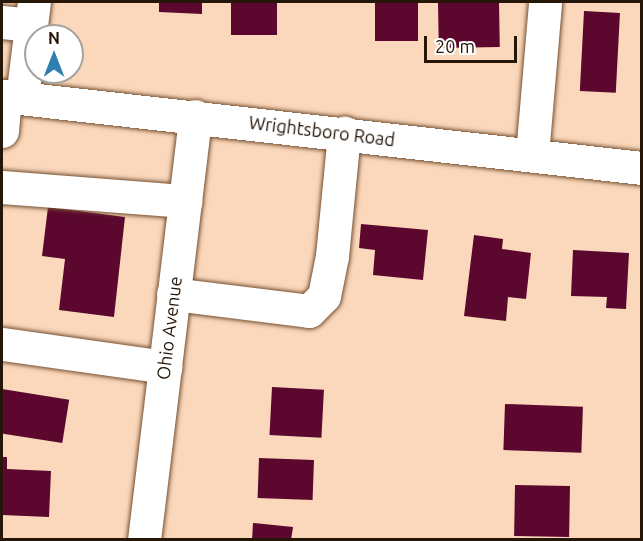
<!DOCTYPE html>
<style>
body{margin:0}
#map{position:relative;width:643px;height:541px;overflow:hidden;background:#fbd7bb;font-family:Ubuntu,sans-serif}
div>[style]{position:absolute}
.building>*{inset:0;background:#5b072e;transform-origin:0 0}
.roads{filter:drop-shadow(0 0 2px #765031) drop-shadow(0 0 2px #765031)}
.minor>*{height:33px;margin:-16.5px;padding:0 16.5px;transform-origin:16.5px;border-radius:16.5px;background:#fff}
.major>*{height:33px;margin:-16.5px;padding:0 16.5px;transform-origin:16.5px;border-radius:16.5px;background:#fff}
span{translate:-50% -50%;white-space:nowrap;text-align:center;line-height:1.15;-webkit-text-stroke:6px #fff;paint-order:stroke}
.street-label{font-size:18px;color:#251608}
.frame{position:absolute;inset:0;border:3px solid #251608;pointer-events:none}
.north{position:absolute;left:24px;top:24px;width:60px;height:60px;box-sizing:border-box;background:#fff;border:2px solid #a8a29c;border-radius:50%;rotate:0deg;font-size:16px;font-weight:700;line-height:24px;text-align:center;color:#251608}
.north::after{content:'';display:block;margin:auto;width:21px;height:27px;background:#2e7eb0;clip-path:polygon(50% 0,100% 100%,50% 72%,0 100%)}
.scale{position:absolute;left:424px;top:36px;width:93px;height:27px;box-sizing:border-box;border:3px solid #251608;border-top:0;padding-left:8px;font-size:18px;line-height:21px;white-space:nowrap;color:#251608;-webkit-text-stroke:4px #fff;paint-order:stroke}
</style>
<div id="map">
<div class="building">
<i style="clip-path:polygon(159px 2px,202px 2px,202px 14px,159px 12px)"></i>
<i style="left:231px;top:2px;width:46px;height:33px"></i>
<i style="left:375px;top:2px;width:43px;height:39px"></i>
<i style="left:499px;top:2px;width:45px;height:61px;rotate:89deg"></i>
<i style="left:584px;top:11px;width:36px;height:80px;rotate:3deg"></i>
<i style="clip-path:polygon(48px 207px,125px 217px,114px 317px,59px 310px,65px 259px,42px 256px)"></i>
<i style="clip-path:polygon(361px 224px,428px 230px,423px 280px,373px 275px,375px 250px,359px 248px)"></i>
<i style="clip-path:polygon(474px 235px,503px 239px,502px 249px,531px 253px,526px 299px,508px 297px,506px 321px,464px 316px)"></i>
<i style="clip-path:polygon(573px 250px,629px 253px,626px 309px,606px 308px,607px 297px,571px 296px)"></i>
<i style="left:272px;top:387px;width:52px;height:48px;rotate:3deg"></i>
<i style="left:2px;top:389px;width:68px;height:44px;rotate:9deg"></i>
<i style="left:505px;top:404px;width:78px;height:46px;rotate:2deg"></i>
<i style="clip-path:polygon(2px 457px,7px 457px,7px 469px,51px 471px,49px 517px,2px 515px)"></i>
<i style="left:259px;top:458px;width:55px;height:40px;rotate:2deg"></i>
<i style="left:515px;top:485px;width:55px;height:51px;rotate:1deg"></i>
<i style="clip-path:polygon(253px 523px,293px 527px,291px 540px,252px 540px)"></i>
</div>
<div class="roads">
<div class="minor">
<i style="left:2px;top:22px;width:29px;rotate:6deg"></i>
<i style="left:22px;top:98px;width:97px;rotate:-82.9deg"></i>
<i style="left:2px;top:131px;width:34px;rotate:-85deg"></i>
<i style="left:532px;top:155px;width:154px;rotate:-85.1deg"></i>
<i style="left:2px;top:187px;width:184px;rotate:4.4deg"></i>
<i style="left:173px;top:294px;width:137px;rotate:7.1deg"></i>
<i style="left:309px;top:311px;width:21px;rotate:-45deg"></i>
<i style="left:324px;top:296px;width:41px;rotate:-78.7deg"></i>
<i style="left:332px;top:256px;width:124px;rotate:-84.4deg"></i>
<i style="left:2px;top:344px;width:165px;rotate:8deg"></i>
<i style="left:144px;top:540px;width:427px;rotate:-83.1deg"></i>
</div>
<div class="major">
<i style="left:2px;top:96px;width:644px;rotate:6.42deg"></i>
</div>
</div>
<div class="street-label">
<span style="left:322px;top:131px;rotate:7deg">Wrightsboro Road</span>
<span style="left:169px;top:328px;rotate:-83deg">Ohio Avenue</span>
</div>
<div class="frame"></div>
<div class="north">N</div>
<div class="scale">20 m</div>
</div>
